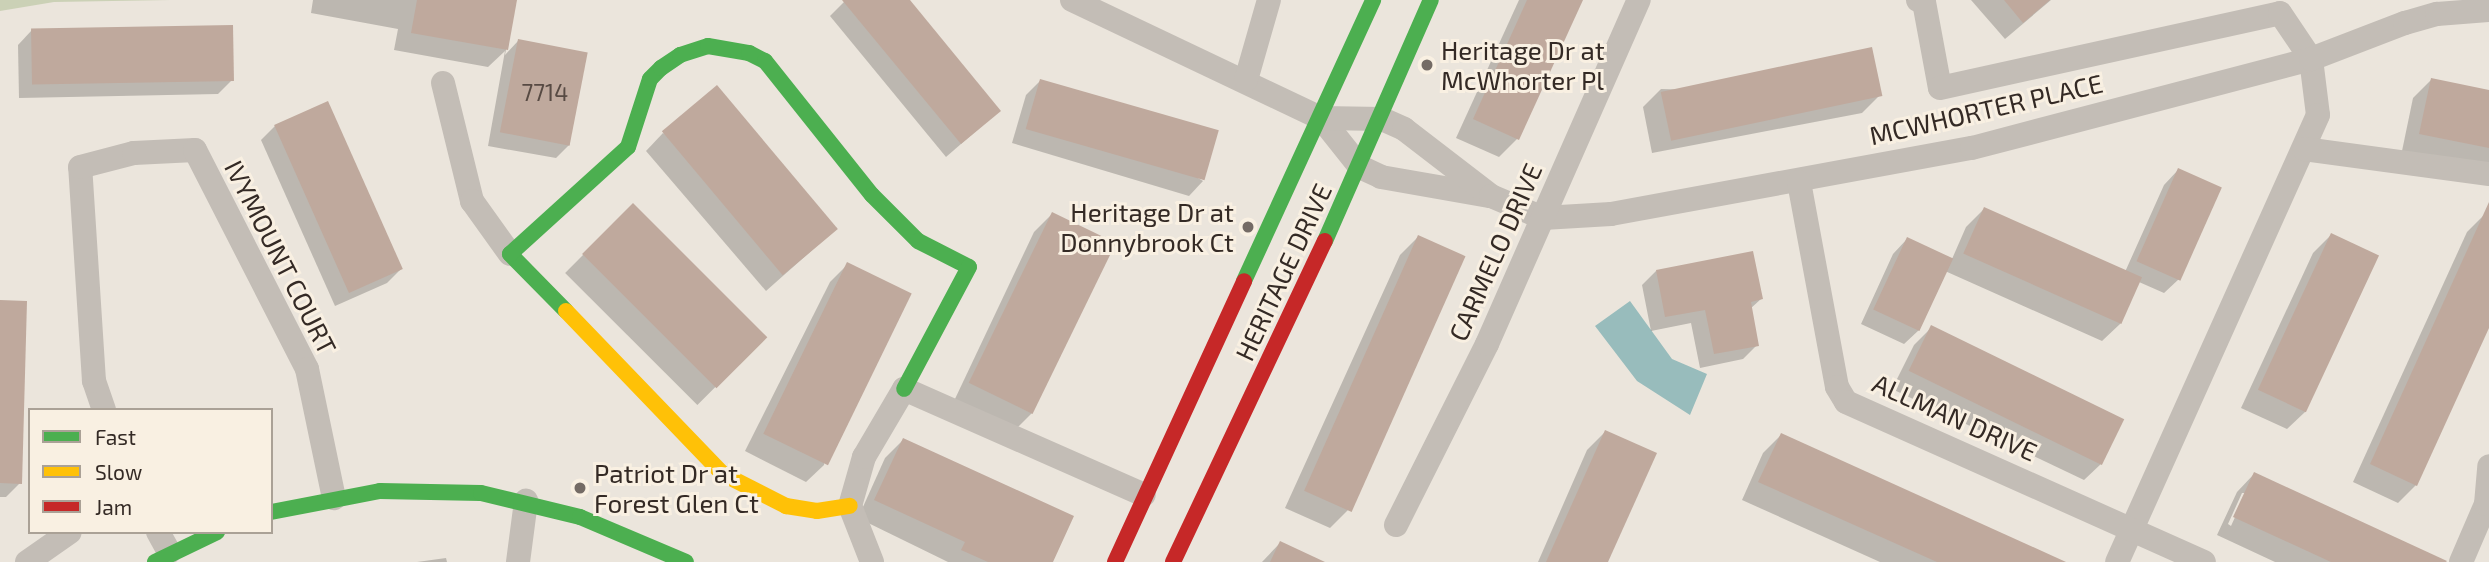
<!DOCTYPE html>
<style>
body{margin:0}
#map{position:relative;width:2489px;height:562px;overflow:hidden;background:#ebe5dc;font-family:"Exo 2",sans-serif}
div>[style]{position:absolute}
.green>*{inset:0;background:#cbd1b6}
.water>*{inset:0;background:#98bcbc}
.shadow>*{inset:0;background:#0003;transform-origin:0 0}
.building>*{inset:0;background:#bfa99d;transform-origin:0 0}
.street>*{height:24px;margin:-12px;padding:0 12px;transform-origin:12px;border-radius:12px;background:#c3bdb6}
.fast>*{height:16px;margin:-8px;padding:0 8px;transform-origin:8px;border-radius:8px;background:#4caf50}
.slow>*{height:16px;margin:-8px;padding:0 8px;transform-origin:8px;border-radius:8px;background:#ffc107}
.jam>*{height:16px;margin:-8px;padding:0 8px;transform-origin:8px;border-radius:8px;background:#c62828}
.dots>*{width:19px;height:19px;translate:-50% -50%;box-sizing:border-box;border:4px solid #f9f0e2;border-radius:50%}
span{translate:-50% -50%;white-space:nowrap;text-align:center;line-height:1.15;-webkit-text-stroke:6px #f9f0e2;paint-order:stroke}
.number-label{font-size:23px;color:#574a43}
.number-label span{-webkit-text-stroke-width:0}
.poi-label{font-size:26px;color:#342a25}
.left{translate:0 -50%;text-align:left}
.right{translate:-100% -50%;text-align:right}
.street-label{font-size:26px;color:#342a25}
.legend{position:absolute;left:28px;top:408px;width:245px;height:126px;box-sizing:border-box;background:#f9f0e2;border:2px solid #aaa196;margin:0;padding:9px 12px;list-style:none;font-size:21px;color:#342a25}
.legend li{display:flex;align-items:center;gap:14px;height:35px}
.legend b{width:35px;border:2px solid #aaa196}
</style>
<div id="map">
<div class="green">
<i style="clip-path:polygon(0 0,171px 0,54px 2px,0 11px)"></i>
</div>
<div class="water">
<i style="clip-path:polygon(1630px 301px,1672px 359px,1707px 374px,1690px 415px,1637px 381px,1595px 326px)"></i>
</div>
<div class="shadow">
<i style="clip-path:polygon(313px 0,515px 0,505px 55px,518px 41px,570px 144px,556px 158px,488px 146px,505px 51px,488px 67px,394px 50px,398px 29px,311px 13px)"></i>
<i style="clip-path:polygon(846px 0,907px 0,999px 111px,946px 157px,830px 16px)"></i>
<i style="clip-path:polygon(1519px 0,1581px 0,1517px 139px,1499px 157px,1456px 138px)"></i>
<i style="clip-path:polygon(1971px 0,2051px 0,2005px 39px)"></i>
<i style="clip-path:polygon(32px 30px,232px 80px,218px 94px,19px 98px,18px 45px)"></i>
<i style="clip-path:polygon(2431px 80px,2489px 92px,2489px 169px,2402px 151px,2413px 98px)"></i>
<i style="clip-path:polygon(1040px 81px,1203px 181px,1189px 196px,1012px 143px,1026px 95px)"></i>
<i style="clip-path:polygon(1661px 89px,1880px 95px,1862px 113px,1652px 153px,1643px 107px)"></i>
<i style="clip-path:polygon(275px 126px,401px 269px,387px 283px,335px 306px,261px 140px)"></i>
<i style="clip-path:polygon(663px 133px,837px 228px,766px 291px,646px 151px)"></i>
<i style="clip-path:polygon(2178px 170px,2179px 279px,2164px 293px,2139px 282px,2120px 324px,2102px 341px,1945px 271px,1919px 330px,1904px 344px,1861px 324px,1893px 254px,1907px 239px,1952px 259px,1966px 227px,1984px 209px,2125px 272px,2164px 185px)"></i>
<i style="left:633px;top:205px;width:187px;height:96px;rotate:45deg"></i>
<i style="clip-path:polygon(1052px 214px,1033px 412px,1015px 430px,954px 401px,1034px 232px)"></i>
<i style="clip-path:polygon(2485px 214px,2489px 216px,2489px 324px,2416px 485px,2398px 503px,2353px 482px,2467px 232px)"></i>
<i style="clip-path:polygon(2331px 235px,2305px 412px,2287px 429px,2241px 408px,2313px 253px)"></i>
<i style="clip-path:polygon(1418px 237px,1348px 510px,1330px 528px,1285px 508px,1400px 255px)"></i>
<i style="clip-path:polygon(848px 264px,824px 465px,806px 482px,745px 451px,830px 282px)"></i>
<i style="clip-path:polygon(1656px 271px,1761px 299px,1750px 309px,1757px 345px,1743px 359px,1700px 368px,1691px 323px,1651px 331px,1642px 285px)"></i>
<i style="clip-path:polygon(0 302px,20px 483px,6px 497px,0 497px)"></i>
<i style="clip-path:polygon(1932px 327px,2102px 463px,2084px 480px,1892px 389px,1914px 345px)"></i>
<i style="clip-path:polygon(1605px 432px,1606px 562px,1538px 562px,1587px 450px)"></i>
<i style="clip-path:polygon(1781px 435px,2060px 562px,1880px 562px,1742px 500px,1763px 453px)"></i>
<i style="clip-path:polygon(903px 440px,1051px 562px,948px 562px,858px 518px,885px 458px)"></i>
<i style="clip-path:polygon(evenodd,2254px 474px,2415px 562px,2275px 562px,2217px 535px,2237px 492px,2254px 474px,2242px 493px,2246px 493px,2231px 526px,2228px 524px,2242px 493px)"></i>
<i style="clip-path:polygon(1280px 543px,1321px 562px,1262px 562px)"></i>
<i style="clip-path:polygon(446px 558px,447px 562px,417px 562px)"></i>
</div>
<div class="building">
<i style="clip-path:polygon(417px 0,517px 0,508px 50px,411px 33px)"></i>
<i style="clip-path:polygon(842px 0,910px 0,1001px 111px,961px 144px)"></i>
<i style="clip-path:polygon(1527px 0,1583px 0,1519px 140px,1473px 119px)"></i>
<i style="clip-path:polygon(2004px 0,2050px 0,2023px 23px)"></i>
<i style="left:233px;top:25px;width:56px;height:202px;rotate:89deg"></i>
<i style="left:518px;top:39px;width:71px;height:95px;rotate:11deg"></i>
<i style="left:1872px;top:47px;width:50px;height:216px;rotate:78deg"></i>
<i style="clip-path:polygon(2431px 78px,2489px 90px,2489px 148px,2419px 134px)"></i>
<i style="left:1040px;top:79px;width:186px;height:52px;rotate:16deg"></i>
<i style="left:717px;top:85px;width:188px;height:72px;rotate:50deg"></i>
<i style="left:328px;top:101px;width:184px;height:59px;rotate:66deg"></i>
<i style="left:2178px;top:168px;width:48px;height:102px;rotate:24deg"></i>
<i style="clip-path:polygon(2489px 202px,2489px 328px,2417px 486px,2370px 464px)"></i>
<i style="left:633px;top:203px;width:190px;height:72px;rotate:45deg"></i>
<i style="left:1984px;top:207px;width:173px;height:51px;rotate:24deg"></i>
<i style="left:1052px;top:212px;width:71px;height:190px;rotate:26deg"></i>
<i style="left:2331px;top:233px;width:53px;height:173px;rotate:25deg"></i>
<i style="left:1418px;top:235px;width:52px;height:280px;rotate:24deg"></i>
<i style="left:1907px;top:237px;width:51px;height:80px;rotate:25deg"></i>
<i style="clip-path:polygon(1753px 251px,1763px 299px,1751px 302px,1759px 346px,1714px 354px,1705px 310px,1665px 317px,1656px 270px)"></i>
<i style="left:847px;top:262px;width:72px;height:191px;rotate:26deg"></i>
<i style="clip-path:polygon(0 300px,27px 301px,22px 484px,0 483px)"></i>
<i style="left:1931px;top:325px;width:215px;height:51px;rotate:26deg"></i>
<i style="clip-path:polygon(1605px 430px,1657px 453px,1608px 562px,1546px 562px)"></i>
<i style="clip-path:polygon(1781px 433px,2066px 562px,1937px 562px,1758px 482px)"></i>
<i style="clip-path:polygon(903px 438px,1074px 516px,1053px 562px,988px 562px,961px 550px,965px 542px,874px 500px)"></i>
<i style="clip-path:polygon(2254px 472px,2447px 561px,2446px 562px,2331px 562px,2233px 517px)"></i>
<i style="clip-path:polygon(1280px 541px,1325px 562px,1270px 562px)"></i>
</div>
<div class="street">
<i style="left:1072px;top:0;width:276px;rotate:25.4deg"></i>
<i style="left:1321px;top:118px;width:63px;rotate:51.5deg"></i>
<i style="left:1360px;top:167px;width:23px;rotate:25deg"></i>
<i style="left:1381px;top:177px;width:111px;rotate:9.9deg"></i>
<i style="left:1918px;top:0;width:6px;rotate:18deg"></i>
<i style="left:1924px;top:2px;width:87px;rotate:79.5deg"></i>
<i style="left:1940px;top:88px;width:348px;rotate:-12.4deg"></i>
<i style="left:2280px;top:13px;width:55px;rotate:56deg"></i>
<i style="left:2311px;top:59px;width:56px;rotate:82.9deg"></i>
<i style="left:2318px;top:115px;width:490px;rotate:114.2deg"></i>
<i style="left:1246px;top:80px;width:83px;rotate:-74deg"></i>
<i style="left:443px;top:83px;width:122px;rotate:76.2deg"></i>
<i style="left:472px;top:201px;width:65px;rotate:54.4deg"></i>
<i style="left:1321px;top:118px;width:61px;rotate:0.9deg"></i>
<i style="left:1382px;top:119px;width:24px;rotate:24deg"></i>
<i style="left:1404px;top:129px;width:110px;rotate:37.6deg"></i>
<i style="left:1491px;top:196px;width:56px;rotate:22.9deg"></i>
<i style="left:1543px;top:218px;width:68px;rotate:-3.4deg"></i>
<i style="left:1611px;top:214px;width:367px;rotate:-10.4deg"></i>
<i style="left:1972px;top:148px;width:350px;rotate:-14.7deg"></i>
<i style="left:2311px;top:59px;width:101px;rotate:-21deg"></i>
<i style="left:2405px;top:23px;width:33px;rotate:-16deg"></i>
<i style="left:2437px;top:14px;width:52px;rotate:-4.4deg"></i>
<i style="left:2304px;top:149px;width:187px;rotate:7.7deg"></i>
<i style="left:1799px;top:182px;width:208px;rotate:79.5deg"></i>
<i style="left:1837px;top:387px;width:17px;rotate:59deg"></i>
<i style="left:1846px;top:402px;width:392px;rotate:24.1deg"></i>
<i style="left:104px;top:410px;width:31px;rotate:-109deg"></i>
<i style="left:94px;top:381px;width:214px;rotate:-93.7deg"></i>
<i style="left:80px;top:167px;width:56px;rotate:-14.5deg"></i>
<i style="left:134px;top:153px;width:61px;rotate:-2.8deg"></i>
<i style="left:195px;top:150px;width:246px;rotate:62.9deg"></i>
<i style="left:307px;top:369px;width:132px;rotate:78.2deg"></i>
<i style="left:1396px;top:525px;width:203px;rotate:-63.3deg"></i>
<i style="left:1487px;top:344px;width:376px;rotate:-66.2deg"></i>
<i style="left:158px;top:532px;width:23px;rotate:61deg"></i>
<i style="left:27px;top:562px;width:52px;rotate:-34.9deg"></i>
<i style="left:518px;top:562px;width:62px;rotate:-82.5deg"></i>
<i style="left:872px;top:562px;width:60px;rotate:-111.4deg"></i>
<i style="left:850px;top:506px;width:51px;rotate:-74.1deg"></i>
<i style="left:864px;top:457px;width:79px;rotate:-59.5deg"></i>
<i style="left:904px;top:389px;width:262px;rotate:23.8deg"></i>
<i style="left:2461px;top:562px;width:63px;rotate:-66.7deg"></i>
<i style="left:2486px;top:504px;width:38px;rotate:-85deg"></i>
</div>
<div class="fast">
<i style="left:1325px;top:241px;width:263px;rotate:-66.3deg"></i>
<i style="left:1244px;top:281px;width:309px;rotate:-65.3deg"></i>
<i style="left:566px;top:311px;width:80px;rotate:-134.5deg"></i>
<i style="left:510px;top:254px;width:159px;rotate:-42.2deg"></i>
<i style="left:628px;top:147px;width:71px;rotate:-72.1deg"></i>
<i style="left:650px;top:79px;width:16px;rotate:-45deg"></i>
<i style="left:661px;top:68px;width:23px;rotate:-34deg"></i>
<i style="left:680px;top:55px;width:29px;rotate:-18deg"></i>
<i style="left:708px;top:46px;width:42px;rotate:9.7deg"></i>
<i style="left:749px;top:53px;width:18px;rotate:27deg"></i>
<i style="left:765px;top:61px;width:171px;rotate:51.4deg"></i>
<i style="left:872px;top:195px;width:65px;rotate:45deg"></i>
<i style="left:918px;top:241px;width:57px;rotate:27deg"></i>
<i style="left:969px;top:267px;width:138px;rotate:118deg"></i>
<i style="left:271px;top:512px;width:111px;rotate:-10.9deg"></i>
<i style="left:380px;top:491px;width:101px;rotate:1.1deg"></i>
<i style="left:481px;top:493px;width:102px;rotate:13.6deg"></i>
<i style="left:580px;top:517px;width:115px;rotate:23deg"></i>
<i style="left:155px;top:562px;width:69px;rotate:-25.8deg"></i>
</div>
<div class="slow">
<i style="left:566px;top:311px;width:226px;rotate:46.1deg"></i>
<i style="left:723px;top:474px;width:71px;rotate:26.9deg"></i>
<i style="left:786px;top:506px;width:31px;rotate:9deg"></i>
<i style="left:817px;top:511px;width:33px;rotate:-9deg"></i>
</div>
<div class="jam">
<i style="left:1115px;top:562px;width:309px;rotate:-65.3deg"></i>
<i style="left:1173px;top:562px;width:355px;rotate:-64.7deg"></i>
</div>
<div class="dots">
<i style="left:1427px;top:65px;background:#746b65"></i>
<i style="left:1248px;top:227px;background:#746b65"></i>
<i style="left:580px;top:488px;background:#746b65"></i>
</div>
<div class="number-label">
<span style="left:545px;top:92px">7714</span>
</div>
<div class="poi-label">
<span class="left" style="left:1441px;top:65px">Heritage Dr at<br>McWhorter Pl</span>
<span class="right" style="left:1234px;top:227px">Heritage Dr at<br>Donnybrook Ct</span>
<span class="left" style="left:594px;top:488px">Patriot Dr at<br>Forest Glen Ct</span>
</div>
<div class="street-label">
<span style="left:1986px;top:109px;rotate:-13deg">MCWHORTER PLACE</span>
<span style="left:1495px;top:252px;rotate:-66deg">CARMELO DRIVE</span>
<span style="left:281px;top:257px;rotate:63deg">IVYMOUNT COURT</span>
<span style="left:1283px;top:272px;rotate:-65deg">HERITAGE DRIVE</span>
<span style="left:1955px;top:417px;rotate:24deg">ALLMAN DRIVE</span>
</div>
<ul class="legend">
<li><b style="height:9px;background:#4caf50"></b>Fast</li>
<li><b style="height:9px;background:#ffc107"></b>Slow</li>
<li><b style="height:9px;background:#c62828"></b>Jam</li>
</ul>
</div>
